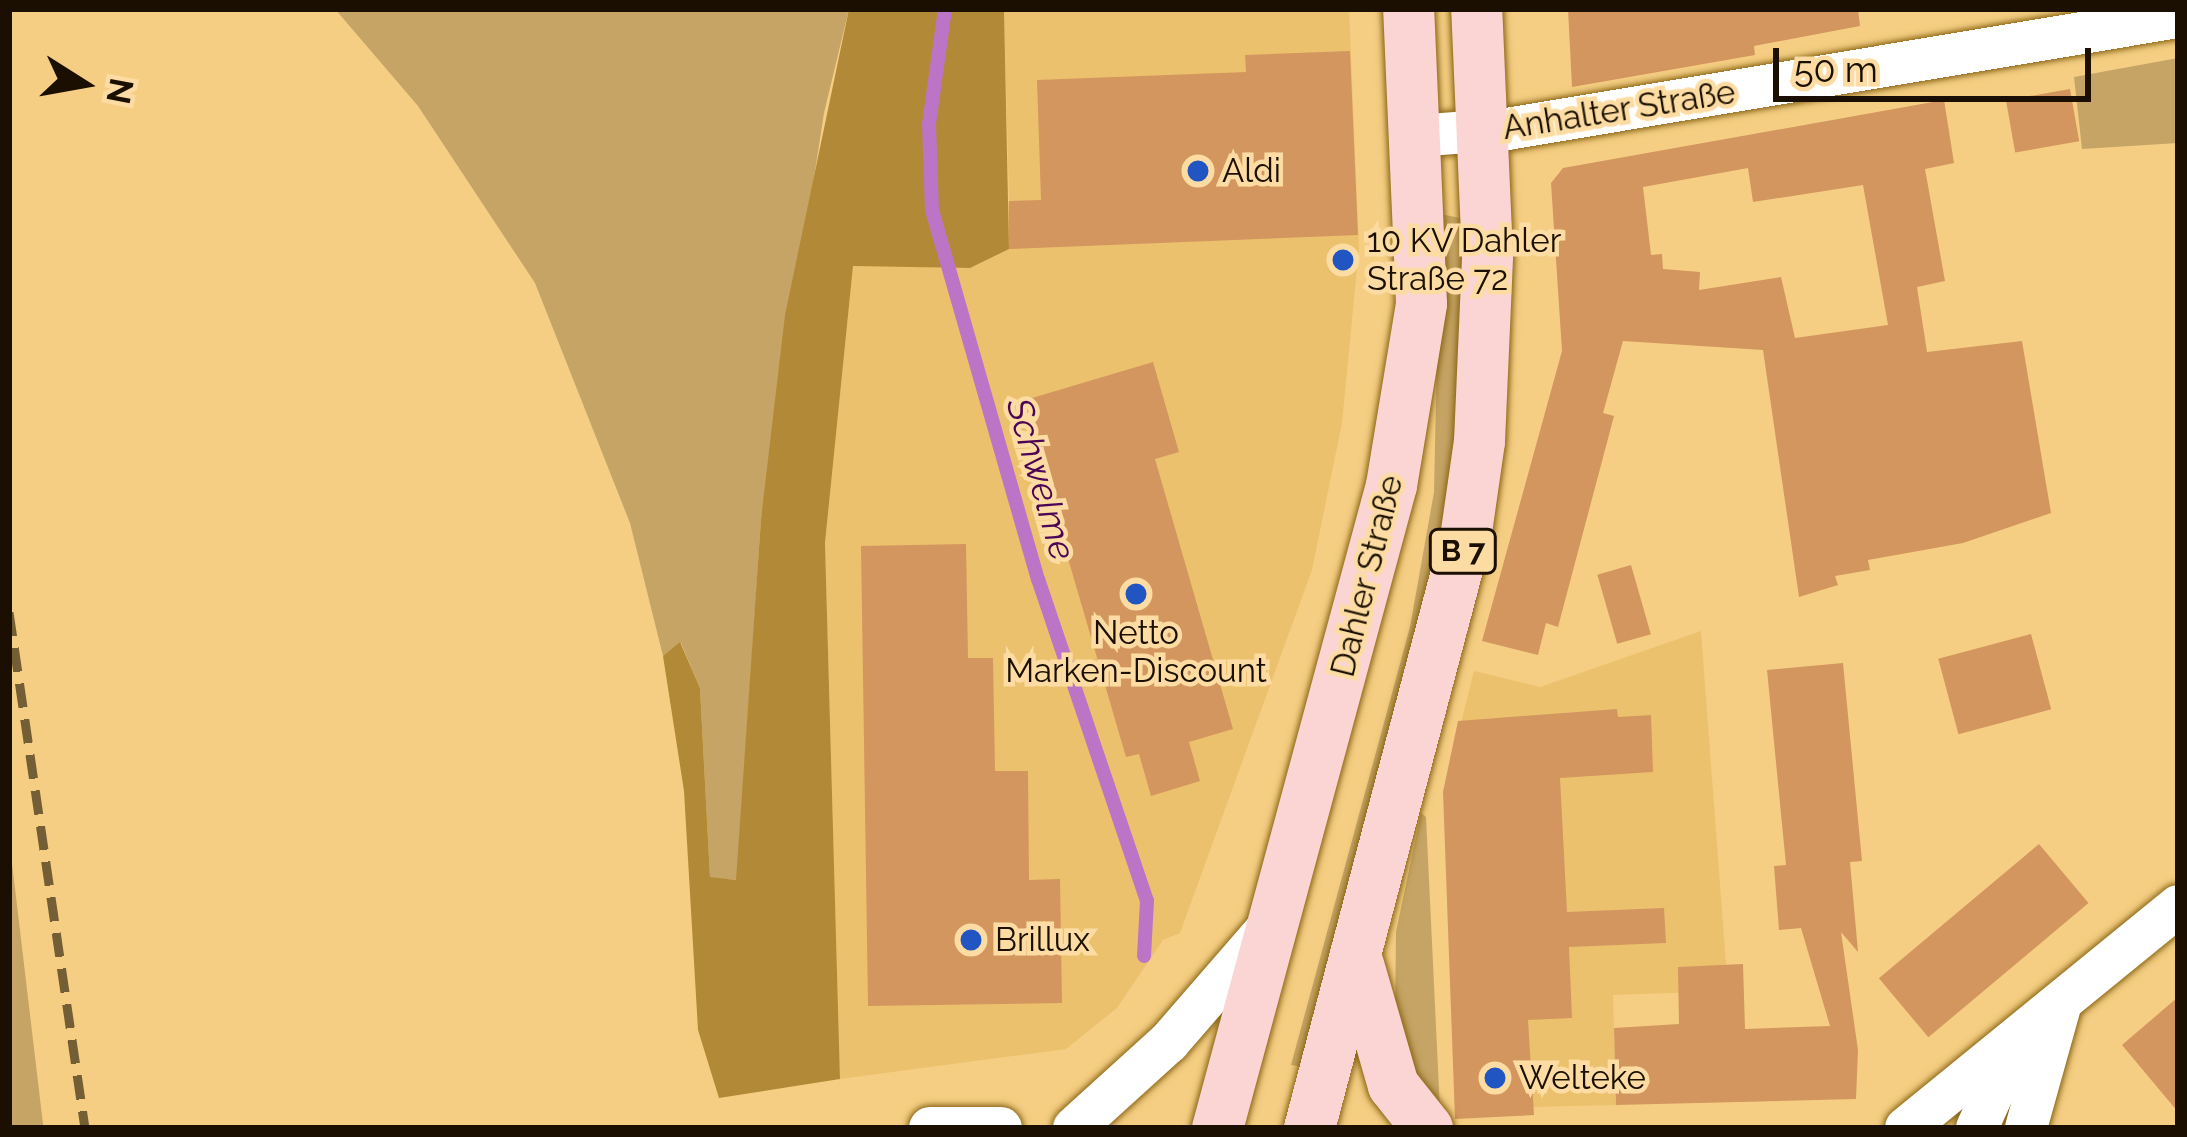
<!DOCTYPE html>
<meta charset="utf-8">
<style>
body{margin:0}
#map{position:relative;width:2187px;height:1137px;overflow:hidden;background:#f5ce83;font-family:Raleway,sans-serif}
div>[style]{position:absolute}
.built>*{inset:0;background:#ecc16e}
.green>*{inset:0;background:#c5a465}
.forest>*{inset:0;background:#b28a37}
.stream>*{height:14px;margin:-7px;padding:0 7px;transform-origin:7px;border-radius:7px;background:#bc75c6}
.building>*{inset:0;background:#d3965e;transform-origin:0 0}
.roads{filter:drop-shadow(0 0 3px #8a6614) drop-shadow(0 0 3px #8a6614)}
.minor>*{height:42px;margin:-21px;padding:0 21px;transform-origin:21px;border-radius:21px;background:#fff}
.major>*{height:51px;margin:-25.5px;padding:0 25.5px;transform-origin:25.5px;border-radius:25.5px;background:#fbd5d3}
.rail>*{height:9px;margin-top:-4.5px;transform-origin:0;background:repeating-linear-gradient(90deg,#745e36 0 24px,transparent 0 36px)}
.dots>*{width:33px;height:33px;translate:-50% -50%;box-sizing:border-box;border:6px solid #fcdca2;border-radius:50%}
span{translate:-50% -50%;white-space:nowrap;text-align:center;line-height:1.15;-webkit-text-stroke:9px #fcdca2;paint-order:stroke}
.shield-label span{padding:3px 9px;background:#fcdca2;border:3px solid;border-radius:9px;-webkit-text-stroke-width:0}
.shield-label{font-size:30px;color:#1a0f00;font-weight:700}
.street-label{font-size:33px;color:#1a0f00}
.poi-label{font-size:33px;color:#1a0f00}
.left{translate:0 -50%;text-align:left}
.water-label{font-size:36px;color:#4b0554;font-style:italic}
.frame{position:absolute;inset:0;border:12px solid #1a0f00;pointer-events:none}
.north{position:absolute;left:24px;top:24px;width:120px;height:120px;-webkit-text-stroke:9px #fcdca2;paint-order:stroke;rotate:101deg;font-size:33px;font-weight:700;line-height:48px;text-align:center;color:#1a0f00}
.north::after{content:'';display:block;margin:auto;width:42px;height:54px;background:#1a0f00;clip-path:polygon(50% 0,100% 100%,50% 72%,0 100%)}
.scale{position:absolute;left:1773px;top:48px;width:318px;height:54px;box-sizing:border-box;border:6px solid #1a0f00;border-top:0;padding-left:15px;font-size:36px;line-height:42px;white-space:nowrap;color:#1a0f00;-webkit-text-stroke:9px #fcdca2;paint-order:stroke}
</style>
<div id="map">
<div class="built">
<i style="clip-path:polygon(1004px 9px,1349px 9px,1359px 248px,1342px 423px,1312px 570px,1180px 933px,1163px 940px,1117px 1008px,1066px 1049px,840px 1079px,825px 543px,853px 265px,970px 268px,1009px 201px)"></i>
<i style="clip-path:polygon(1701px 631px,1728px 991px,1613px 995px,1616px 1105px,1457px 1109px,1444px 790px,1474px 671px,1540px 687px)"></i>
</div>
<div class="green">
<i style="clip-path:polygon(335px 9px,849px 9px,824px 113px,761px 519px,737px 880px,710px 878px,700px 688px,681px 643px,663px 656px,630px 523px,535px 283px,418px 106px)"></i>
<i style="clip-path:polygon(2178px 58px,2178px 143px,2082px 149px,2074px 77px)"></i>
<i style="clip-path:polygon(1440px 214px,1465px 219px,1463px 367px,1436px 576px,1303px 1067px,1291px 1065px,1410px 627px,1434px 492px)"></i>
<i style="clip-path:polygon(1421px 813px,1426px 817px,1440px 1110px,1404px 1059px,1395px 1018px,1396px 932px)"></i>
<i style="clip-path:polygon(9px 838px,43px 1124px,43px 1128px,9px 1128px)"></i>
</div>
<div class="forest">
<i style="clip-path:polygon(849px 9px,1004px 9px,1009px 249px,970px 268px,853px 266px,825px 543px,840px 1079px,719px 1098px,698px 1030px,684px 791px,663px 656px,680px 642px,700px 688px,710px 877px,736px 880px,761px 519px,785px 315px)"></i>
</div>
<div class="stream">
<i style="left:945px;top:9px;width:116px;rotate:97.9deg"></i>
<i style="left:929px;top:124px;width:86px;rotate:88deg"></i>
<i style="left:932px;top:210px;width:384px;rotate:74deg"></i>
<i style="left:1038px;top:579px;width:340px;rotate:71.3deg"></i>
<i style="left:1147px;top:901px;width:55px;rotate:93.1deg"></i>
</div>
<div class="building">
<i style="clip-path:polygon(1568px 9px,1858px 9px,1860px 26px,1754px 46px,1755px 55px,1572px 87px)"></i>
<i style="clip-path:polygon(1350px 51px,1358px 235px,1009px 249px,1009px 201px,1041px 200px,1037px 80px,1246px 72px,1245px 55px)"></i>
<i style="left:2070px;top:89px;width:53px;height:65px;rotate:80deg"></i>
<i style="clip-path:polygon(evenodd,1944px 100px,1954px 163px,1925px 169px,1945px 281px,1917px 287px,1927px 352px,2022px 341px,2051px 513px,1963px 543px,1868px 560px,1870px 570px,1835px 576px,1838px 585px,1799px 597px,1763px 350px,1623px 341px,1603px 413px,1614px 416px,1558px 627px,1546px 623px,1538px 655px,1482px 641px,1562px 351px,1551px 183px,1563px 168px,1944px 100px,1748px 168px,1753px 202px,1863px 185px,1888px 325px,1795px 338px,1781px 277px,1699px 290px,1700px 272px,1663px 269px,1662px 254px,1651px 255px,1643px 187px,1748px 168px)"></i>
<i style="clip-path:polygon(1153px 362px,1179px 452px,1155px 459px,1233px 729px,1189px 742px,1200px 781px,1151px 796px,1139px 754px,1126px 757px,1022px 401px)"></i>
<i style="clip-path:polygon(966px 544px,968px 658px,993px 658px,995px 771px,1028px 771px,1029px 880px,1060px 879px,1062px 1003px,868px 1006px,861px 546px)"></i>
<i style="left:1631px;top:565px;width:72px;height:35px;rotate:74deg"></i>
<i style="left:2031px;top:634px;width:78px;height:96px;rotate:75deg"></i>
<i style="clip-path:polygon(1843px 663px,1862px 861px,1850px 862px,1858px 952px,1841px 932px,1858px 1050px,1856px 1099px,1616px 1105px,1614px 1028px,1679px 1024px,1678px 967px,1743px 964px,1745px 1029px,1830px 1026px,1801px 928px,1779px 930px,1774px 866px,1786px 865px,1767px 670px)"></i>
<i style="clip-path:polygon(1617px 709px,1618px 717px,1651px 715px,1653px 772px,1560px 778px,1567px 912px,1664px 908px,1666px 943px,1569px 947px,1572px 1018px,1528px 1020px,1534px 1115px,1455px 1119px,1443px 792px,1458px 721px)"></i>
<i style="left:2039px;top:844px;width:77px;height:209px;rotate:50deg"></i>
<i style="clip-path:polygon(2178px 997px,2178px 1112px,2122px 1045px)"></i>
</div>
<div class="roads">
<div class="minor">
<i style="left:1414px;top:136px;width:93px;rotate:-4.3deg"></i>
<i style="left:1507px;top:129px;width:680px;rotate:-9.48deg"></i>
<i style="left:930px;top:1128px;width:71px"></i>
<i style="left:1074px;top:1128px;width:128px;rotate:-42.2deg"></i>
<i style="left:1169px;top:1042px;width:159px;rotate:-49.1deg"></i>
<i style="left:1906px;top:1128px;width:351px;rotate:-39.2deg"></i>
<i style="left:1977px;top:1128px;width:94px;rotate:-65.6deg"></i>
<i style="left:2026px;top:1128px;width:130px;rotate:-74.4deg"></i>
</div>
<div class="major">
<i style="left:1358px;top:964px;width:126px;rotate:73.9deg"></i>
<i style="left:1393px;top:1085px;width:55px;rotate:51.7deg"></i>
<i style="left:1217px;top:1128px;width:666px;rotate:-74.86deg"></i>
<i style="left:1391px;top:485px;width:184px;rotate:-80.6deg"></i>
<i style="left:1421px;top:303px;width:294px;rotate:-92.5deg"></i>
<i style="left:1309px;top:1128px;width:610px;rotate:-75.19deg"></i>
<i style="left:1465px;top:538px;width:98px;rotate:-81.8deg"></i>
<i style="left:1479px;top:441px;width:185px;rotate:-87.5deg"></i>
<i style="left:1487px;top:256px;width:247px;rotate:-92.5deg"></i>
</div>
</div>
<div class="rail">
<i style="left:9px;top:612px;width:522px;rotate:81.62deg"></i>
</div>
<div class="dots">
<i style="left:1198px;top:171px;background:#2155c2"></i>
<i style="left:1343px;top:260px;background:#2155c2"></i>
<i style="left:1136px;top:594px;background:#2155c2"></i>
<i style="left:971px;top:940px;background:#2155c2"></i>
<i style="left:1495px;top:1078px;background:#2155c2"></i>
</div>
<div class="shield-label">
<span style="left:1463px;top:551px">B 7</span>
</div>
<div class="street-label">
<span style="left:1619px;top:110px;rotate:-9deg">Anhalter Straße</span>
<span style="left:1367px;top:576px;rotate:-76deg">Dahler Straße</span>
</div>
<div class="poi-label">
<span class="left" style="left:1222px;top:171px">Aldi</span>
<span class="left" style="left:1367px;top:260px">10 KV Dahler<br>Straße 72</span>
<span style="left:1136px;top:652px">Netto<br>Marken-Discount</span>
<span class="left" style="left:995px;top:940px">Brillux</span>
<span class="left" style="left:1519px;top:1078px">Welteke</span>
</div>
<div class="water-label">
<span style="left:1041px;top:479px;rotate:74deg">Schwelme</span>
</div>
<div class="frame"></div>
<div class="north">N</div>
<div class="scale">50 m</div>
</div>
